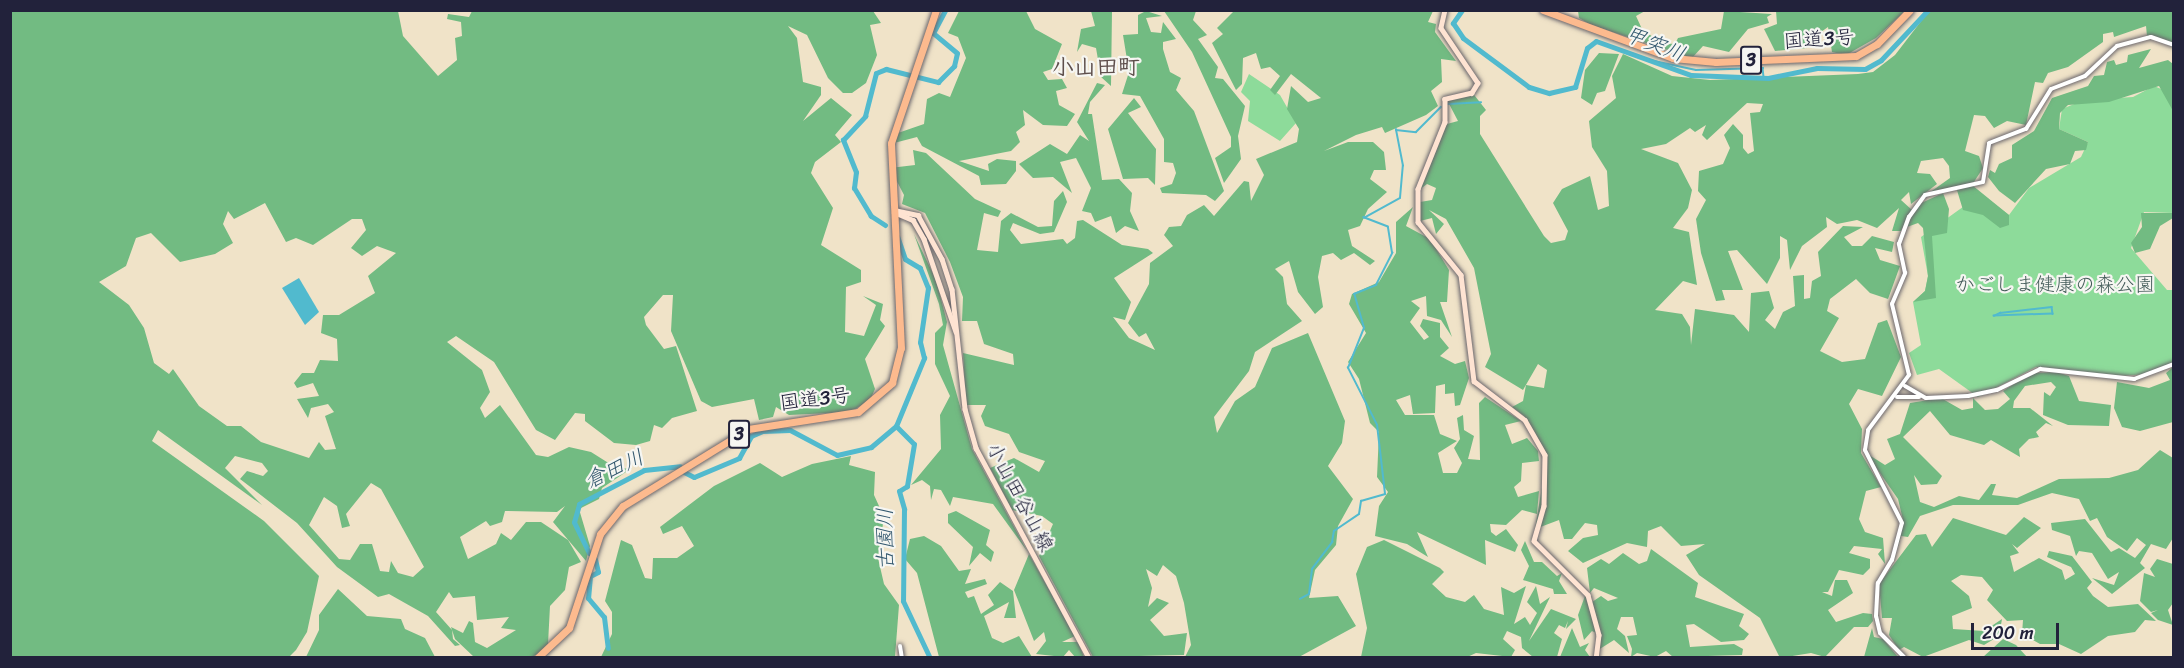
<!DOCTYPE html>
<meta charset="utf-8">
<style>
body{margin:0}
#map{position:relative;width:2184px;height:668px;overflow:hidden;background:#f0e3c8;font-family:Sriracha,"Klee One",sans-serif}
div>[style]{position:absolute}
.green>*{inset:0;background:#8ddb9a}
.forest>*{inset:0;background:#72bb82}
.water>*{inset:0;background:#51bace}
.stream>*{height:1.5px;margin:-0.75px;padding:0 0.75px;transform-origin:0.75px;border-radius:0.75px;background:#51bace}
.river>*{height:5px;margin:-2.5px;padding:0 2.5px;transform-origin:2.5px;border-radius:2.5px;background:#51bace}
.roads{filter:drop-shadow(0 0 2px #6a666c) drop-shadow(0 0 2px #6a666c)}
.tertiary>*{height:4px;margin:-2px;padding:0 2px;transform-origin:2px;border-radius:2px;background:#fff}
.secondary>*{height:4.5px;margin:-2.25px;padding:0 2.25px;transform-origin:2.25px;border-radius:2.25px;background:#fee3d2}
.trunk>*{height:7px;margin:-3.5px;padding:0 3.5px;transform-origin:3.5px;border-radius:3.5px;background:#fcba8e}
span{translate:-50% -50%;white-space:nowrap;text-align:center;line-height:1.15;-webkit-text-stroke:4.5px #f6f6f2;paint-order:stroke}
.shield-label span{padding:2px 4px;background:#f6f6f2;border:2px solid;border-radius:4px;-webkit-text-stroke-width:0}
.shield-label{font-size:18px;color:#22223b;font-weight:700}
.street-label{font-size:20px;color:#22223b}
.park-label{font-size:20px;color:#425a58}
.water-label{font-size:21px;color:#32576e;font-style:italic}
.quarter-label{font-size:22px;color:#5e4f4c;font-weight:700}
.frame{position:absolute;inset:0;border:12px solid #22223b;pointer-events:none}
.scale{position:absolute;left:1971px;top:623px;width:88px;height:27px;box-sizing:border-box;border:3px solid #22223b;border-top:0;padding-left:8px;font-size:18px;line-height:21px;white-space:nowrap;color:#22223b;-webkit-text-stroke:4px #f6f6f2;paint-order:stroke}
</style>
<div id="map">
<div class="green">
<i style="clip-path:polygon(1249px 74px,1280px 95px,1296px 123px,1280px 141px,1248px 121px,1250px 101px,1241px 92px)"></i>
<i style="clip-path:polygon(2154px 86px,2166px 91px,2173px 111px,2173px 213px,2144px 212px,2131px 248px,2167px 290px,2173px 290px,2174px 362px,2149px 374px,2103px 377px,2036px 367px,1978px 397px,1939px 369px,1917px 375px,1909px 353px,1921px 345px,1913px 302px,1925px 291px,1928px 276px,1921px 237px,1981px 194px,2009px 215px,2029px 188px,2081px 157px,2088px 142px,2059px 129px,2062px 109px,2084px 100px,2133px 97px)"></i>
</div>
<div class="forest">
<i style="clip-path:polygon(evenodd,10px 11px,398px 11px,403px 36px,438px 76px,457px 60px,455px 38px,462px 36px,461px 22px,447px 19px,448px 14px,469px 17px,472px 11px,873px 11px,881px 23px,870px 25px,877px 55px,866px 83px,852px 93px,843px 93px,828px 78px,807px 35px,788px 26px,797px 38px,803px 82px,821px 87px,821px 95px,803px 121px,831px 98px,852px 115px,835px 135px,841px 142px,815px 162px,811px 173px,833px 208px,821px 245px,861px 270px,861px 282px,846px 287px,845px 332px,864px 336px,876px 305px,863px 296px,883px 304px,880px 320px,885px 326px,865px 359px,875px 389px,870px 400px,850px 412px,789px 415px,776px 407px,773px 417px,759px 420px,754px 399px,712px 407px,701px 401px,671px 331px,673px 295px,663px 295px,644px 317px,646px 325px,664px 349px,676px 346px,697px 411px,672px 418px,662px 428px,654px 425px,650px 441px,636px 445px,614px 443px,585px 421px,585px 414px,575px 413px,555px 440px,536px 430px,494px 362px,456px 336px,447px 342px,482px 370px,490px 392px,480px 408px,485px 418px,500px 405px,536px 455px,548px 457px,569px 447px,591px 452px,618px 469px,632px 468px,602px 488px,599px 499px,579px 509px,590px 546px,586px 561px,553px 522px,565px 506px,557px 512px,505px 511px,502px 522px,490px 526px,486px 521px,460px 537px,468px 559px,496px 544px,501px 533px,511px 540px,526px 522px,541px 522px,568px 540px,581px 562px,569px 567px,565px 590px,550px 606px,548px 644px,541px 652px,532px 657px,474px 657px,455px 639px,451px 627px,463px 633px,469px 621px,473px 623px,475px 642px,487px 648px,516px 630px,501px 628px,509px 617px,477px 620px,475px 596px,453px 598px,449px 592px,436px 612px,452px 630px,453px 639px,460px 645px,455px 646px,428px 616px,389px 594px,378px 597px,337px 567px,297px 523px,240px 479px,247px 471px,263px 476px,268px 471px,262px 463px,235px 456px,225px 468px,262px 505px,158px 430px,152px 441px,264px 521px,319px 576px,307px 632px,296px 650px,288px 658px,11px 657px,10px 11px,265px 203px,286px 242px,296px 238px,313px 245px,352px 219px,362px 219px,366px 230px,351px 248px,362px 256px,377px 246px,396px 253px,368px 276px,375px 293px,339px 315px,323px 315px,321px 333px,337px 339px,338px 361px,320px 360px,314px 373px,302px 373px,294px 383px,297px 388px,313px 383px,319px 396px,297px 399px,308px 418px,311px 408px,328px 404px,334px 412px,325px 416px,336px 449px,325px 450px,319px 442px,309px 458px,261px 442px,241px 426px,227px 426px,199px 406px,173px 369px,169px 374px,154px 363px,144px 328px,129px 305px,99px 282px,126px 266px,136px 238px,151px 233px,180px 262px,215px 254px,233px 243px,223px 224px,228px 211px,234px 219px,265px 203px,10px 11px,371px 483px,381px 489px,424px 567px,413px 577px,398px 573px,391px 561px,389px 572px,380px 571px,372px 544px,360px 544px,350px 560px,339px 559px,309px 525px,324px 497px,337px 506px,342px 528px,350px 526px,346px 514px,371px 483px)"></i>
<i style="clip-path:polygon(959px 11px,1026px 11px,1035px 29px,1062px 44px,1052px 69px,1043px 72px,1048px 80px,1062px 79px,1067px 88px,1056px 91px,1059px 105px,1075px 114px,1067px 126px,1043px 125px,1023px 110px,1025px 125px,1016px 132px,1020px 142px,1011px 151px,959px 161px,989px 171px,988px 164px,997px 159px,1016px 161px,1016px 171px,1006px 184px,981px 185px,979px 176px,922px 146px,917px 137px,894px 143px,895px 134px,924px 124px,927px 99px,939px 93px,950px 97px,966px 58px,958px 37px,948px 33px)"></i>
<i style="clip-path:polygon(1091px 11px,1112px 11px,1111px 86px,1101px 77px,1096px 48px,1082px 44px,1077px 52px,1081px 29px,1095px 26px)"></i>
<i style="clip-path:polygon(1146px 11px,1162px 16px,1146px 18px,1151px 32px,1161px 33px,1163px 22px,1176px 39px,1163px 42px,1163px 49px,1170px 72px,1181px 78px,1176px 90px,1194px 111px,1224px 191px,1215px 201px,1206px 195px,1162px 193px,1160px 188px,1172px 184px,1176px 173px,1173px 163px,1164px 162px,1164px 139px,1140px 96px,1122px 94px,1129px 72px,1123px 35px,1138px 34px,1138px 15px)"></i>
<i style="clip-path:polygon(1164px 11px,1196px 11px,1193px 20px,1207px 35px,1198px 39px,1218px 67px,1215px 78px,1223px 79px,1245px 106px,1238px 136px,1241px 159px,1224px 183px,1215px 158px,1231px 147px,1231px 137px,1192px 52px)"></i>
<i style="clip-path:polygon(1234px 11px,1433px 11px,1428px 22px,1436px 24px,1435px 32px,1456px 61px,1441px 59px,1442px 82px,1431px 91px,1438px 106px,1426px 115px,1385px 133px,1382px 127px,1356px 135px,1324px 151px,1348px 142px,1373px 142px,1384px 152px,1386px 170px,1374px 170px,1370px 179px,1387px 192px,1368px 209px,1360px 226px,1348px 230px,1352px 246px,1375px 261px,1370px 265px,1354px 253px,1341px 260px,1333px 253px,1322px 256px,1318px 277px,1323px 307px,1315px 314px,1298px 292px,1289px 261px,1275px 269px,1283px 277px,1287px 304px,1302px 321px,1255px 352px,1249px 371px,1214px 417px,1217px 433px,1235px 401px,1255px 387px,1272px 348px,1308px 333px,1345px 421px,1342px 443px,1328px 466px,1353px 499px,1338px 526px,1336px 545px,1315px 570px,1309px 598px,1338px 596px,1356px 626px,1299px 657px,1185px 657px,1191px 645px,1184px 603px,1176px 576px,1163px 565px,1157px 576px,1146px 569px,1152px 588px,1148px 607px,1157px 598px,1169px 603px,1150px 620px,1164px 636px,1187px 633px,1184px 655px,1093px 657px,1039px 556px,1053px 524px,1042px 516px,1012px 510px,990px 468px,1014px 458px,1039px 472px,1045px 461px,1019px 452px,1009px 434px,985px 426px,981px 416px,986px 405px,966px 405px,963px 353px,1014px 365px,1013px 354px,984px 344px,977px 321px,962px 321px,963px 297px,950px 262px,925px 213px,902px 204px,904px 195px,890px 168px,915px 165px,913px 150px,926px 153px,975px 199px,1001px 211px,998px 217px,984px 213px,977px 250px,998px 252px,1001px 221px,1011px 213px,1038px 227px,1052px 226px,1054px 201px,1063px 191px,1067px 202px,1054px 232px,1040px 234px,1013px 223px,1010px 230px,1021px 244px,1063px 239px,1067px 244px,1075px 238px,1077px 221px,1083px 220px,1122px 245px,1148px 249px,1153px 253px,1114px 278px,1131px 302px,1125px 320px,1113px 317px,1129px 338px,1155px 350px,1146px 333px,1139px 337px,1128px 323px,1149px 284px,1150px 263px,1173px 246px,1164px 235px,1169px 227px,1181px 226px,1187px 215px,1204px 205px,1214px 216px,1244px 181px,1249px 182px,1251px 201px,1264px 175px,1256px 159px,1297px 142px,1299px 129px,1287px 109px,1291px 86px,1308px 102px,1321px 98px,1291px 74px,1275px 95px,1270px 90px,1280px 76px,1270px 67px,1261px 69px,1256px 53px,1243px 58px,1242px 84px,1236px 90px,1212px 43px,1223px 34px,1217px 28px)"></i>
<i style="clip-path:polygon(1578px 11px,1645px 11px,1636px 16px,1642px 29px,1661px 43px,1675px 44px,1678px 38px,1721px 29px,1724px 11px,1772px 14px,1767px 17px,1769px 23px,1748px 29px,1729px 52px,1703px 46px,1692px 58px,1591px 25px,1579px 18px)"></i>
<i style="clip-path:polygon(1776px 11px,1905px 11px,1876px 38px,1846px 55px,1832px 52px,1828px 27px,1807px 42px,1807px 48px,1775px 51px,1764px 29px,1777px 24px)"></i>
<i style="clip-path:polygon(1929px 11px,2173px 11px,2173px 47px,2147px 36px,2146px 26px,2114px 37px,2113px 32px,2103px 34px,2103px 42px,2068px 67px,2048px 73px,2043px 83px,2035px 82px,2026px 125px,2007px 121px,1994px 128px,1985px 116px,1974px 115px,1965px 151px,1979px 156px,1983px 168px,1972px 185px,2009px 215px,2009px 225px,2000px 228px,1983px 215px,1963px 210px,1956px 187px,1929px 193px,1950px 178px,1949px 166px,1943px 158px,1921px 161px,1917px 173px,1930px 174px,1937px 184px,1911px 204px,1909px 192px,1901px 200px,1912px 210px,1901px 231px,1892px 231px,1899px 208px,1877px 228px,1857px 220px,1837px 224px,1826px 217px,1827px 227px,1802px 246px,1790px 270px,1787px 240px,1780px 236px,1780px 258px,1767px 284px,1737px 250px,1728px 251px,1743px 290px,1722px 290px,1725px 300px,1716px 301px,1701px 253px,1696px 219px,1706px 200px,1698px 191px,1699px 171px,1723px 164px,1730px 148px,1724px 135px,1733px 124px,1743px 135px,1743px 148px,1748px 154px,1754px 151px,1750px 113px,1760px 112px,1763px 104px,1747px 103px,1707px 140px,1702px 135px,1706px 125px,1695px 132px,1690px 128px,1666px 144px,1641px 149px,1678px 163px,1692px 190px,1688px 208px,1673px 228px,1689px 232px,1697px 285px,1683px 281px,1655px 310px,1682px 314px,1690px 327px,1691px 345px,1695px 309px,1734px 315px,1749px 332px,1751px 293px,1769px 291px,1774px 308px,1765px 320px,1775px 329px,1783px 312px,1795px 306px,1793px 276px,1804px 275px,1804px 299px,1810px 298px,1812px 281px,1821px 276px,1818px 252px,1843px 226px,1863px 227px,1844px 237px,1852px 246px,1862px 246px,1872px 236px,1894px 242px,1892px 252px,1875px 248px,1880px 260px,1900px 266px,1888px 299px,1870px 293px,1856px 279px,1830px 299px,1827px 311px,1839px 318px,1820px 351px,1842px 362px,1865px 359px,1878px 323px,1887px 320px,1901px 357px,1882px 396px,1858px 389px,1849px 404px,1862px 429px,1861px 453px,1881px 487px,1866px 491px,1859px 519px,1865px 532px,1883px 538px,1885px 564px,1878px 554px,1882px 549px,1854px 546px,1849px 553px,1870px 559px,1870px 568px,1863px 575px,1839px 570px,1828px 592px,1822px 592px,1832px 596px,1835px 580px,1847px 580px,1853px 593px,1828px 610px,1836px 622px,1863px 613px,1872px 614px,1873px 621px,1868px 627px,1854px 627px,1825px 657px,1811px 653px,1780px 658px,1760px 618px,1699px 575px,1686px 555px,1705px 544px,1681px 546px,1661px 526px,1648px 531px,1647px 547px,1627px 543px,1583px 563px,1568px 551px,1583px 538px,1598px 535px,1597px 525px,1585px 523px,1572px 539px,1564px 539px,1559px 520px,1535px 529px,1547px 457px,1524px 416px,1512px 407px,1523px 401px,1526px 385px,1544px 388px,1547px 370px,1538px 364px,1523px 390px,1485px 367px,1491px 354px,1474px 268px,1446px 219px,1429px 210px,1444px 224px,1436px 234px,1432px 218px,1420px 221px,1420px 202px,1432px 200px,1436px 188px,1427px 184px,1419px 190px,1437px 138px,1447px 124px,1458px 121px,1447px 100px,1471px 91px,1486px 110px,1480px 116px,1480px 134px,1544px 236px,1551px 243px,1565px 240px,1568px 231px,1553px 203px,1562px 189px,1590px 176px,1598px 210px,1609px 206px,1607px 171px,1592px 147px,1589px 121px,1616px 98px,1612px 76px,1623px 54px,1672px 76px,1710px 80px,1858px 74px,1873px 72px,1895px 55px)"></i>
<i style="clip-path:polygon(2151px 49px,2139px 68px,2168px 60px,2173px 64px,2173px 111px,2159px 86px,2109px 102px,2068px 105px,2060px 113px,2059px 129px,2088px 142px,2086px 150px,2075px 151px,2070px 164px,2046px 169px,2015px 203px,1999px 191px,1988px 177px,1990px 170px,1995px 173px,1999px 164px,2012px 158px,2012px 145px,2034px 131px,2052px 98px,2088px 86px,2094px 76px,2104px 75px,2107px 62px,2114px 60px,2116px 65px,2127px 62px,2128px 55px)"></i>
<i style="clip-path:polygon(1599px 53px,1619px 54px,1605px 91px,1597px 93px,1592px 105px,1581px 98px,1585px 70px)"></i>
<i style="clip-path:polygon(1097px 83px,1105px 85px,1090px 102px,1088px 114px,1092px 114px,1102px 180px,1119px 179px,1132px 193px,1130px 211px,1139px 231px,1125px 226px,1116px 233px,1111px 216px,1095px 222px,1091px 213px,1082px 211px,1091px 188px,1076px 158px,1060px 162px,1072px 193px,1053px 177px,1033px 178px,1019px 164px,1050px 144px,1067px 154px,1080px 135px,1089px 141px,1077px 122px)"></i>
<i style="clip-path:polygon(1134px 98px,1141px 107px,1128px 113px,1156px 149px,1155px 185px,1148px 178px,1123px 179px,1108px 129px)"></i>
<i style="clip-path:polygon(1943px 193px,1949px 209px,1947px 233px,1932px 236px,1936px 298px,1913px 302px,1925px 291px,1928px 276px,1923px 228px,1918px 223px,1907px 227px,1917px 205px)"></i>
<i style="clip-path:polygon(1413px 207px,1406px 226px,1430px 239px,1449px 270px,1447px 302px,1440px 302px,1452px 337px,1441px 320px,1427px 316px,1426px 296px,1411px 301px,1420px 308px,1410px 322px,1424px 340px,1429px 337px,1420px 326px,1423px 319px,1440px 323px,1440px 337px,1449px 348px,1440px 356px,1455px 364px,1465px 361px,1469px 378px,1460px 405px,1455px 406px,1454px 393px,1445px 394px,1445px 384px,1436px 386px,1435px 413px,1413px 414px,1410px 395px,1396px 400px,1405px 415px,1434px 415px,1440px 434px,1457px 441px,1438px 453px,1443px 473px,1457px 473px,1462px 463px,1454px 448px,1460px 439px,1457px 418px,1463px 415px,1464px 430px,1474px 436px,1468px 459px,1480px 460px,1479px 403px,1485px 397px,1521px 421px,1505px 425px,1512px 444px,1527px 438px,1538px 451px,1539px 461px,1522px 463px,1521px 481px,1514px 487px,1518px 497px,1539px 491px,1537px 514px,1522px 510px,1506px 525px,1490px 524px,1491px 532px,1496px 536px,1506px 529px,1518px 545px,1515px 552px,1485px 540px,1486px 565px,1417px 532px,1428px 557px,1407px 544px,1375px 536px,1379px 506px,1388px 492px,1377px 477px,1379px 432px,1370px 423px,1359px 379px,1348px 362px,1366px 333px,1349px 304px,1352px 294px,1379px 282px,1396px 253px,1396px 222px)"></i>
<i style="clip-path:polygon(2141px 213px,2172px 213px,2173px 218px,2160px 226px,2150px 249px,2135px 253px,2131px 243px,2142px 227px)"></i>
<i style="clip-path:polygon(914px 234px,936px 280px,947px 322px,943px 345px,972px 449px,1027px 551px,993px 504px,953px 497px,950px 506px,941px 490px,934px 489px,931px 500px,930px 486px,922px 480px,911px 485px,941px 449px,940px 415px,950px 396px,935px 364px,935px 333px,943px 325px,939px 304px)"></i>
<i style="clip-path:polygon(2173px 367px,2173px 422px,2140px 431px,2122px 427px,2114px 408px,2117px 382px,2149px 388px,2170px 380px,2166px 373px)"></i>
<i style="clip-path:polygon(2057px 372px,2069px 376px,2079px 401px,2111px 405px,2109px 426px,2068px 425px,2043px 415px,2044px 392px,2050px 396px,2056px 387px,2051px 382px,2025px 386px,2014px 401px,2013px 408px,2030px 408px,2053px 426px,2046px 423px,2036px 432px,2039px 437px,2029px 439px,2019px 449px,2020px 457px,1991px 440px,1984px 445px,1950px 435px,1930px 411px,1903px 437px,1942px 476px,1937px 484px,1921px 485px,1914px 475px,1920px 502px,1934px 507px,1959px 496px,1979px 500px,1991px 484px,1996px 484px,1992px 495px,2017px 498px,2059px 479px,2109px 478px,2138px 470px,2160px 450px,2173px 458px,2173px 538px,2166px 549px,2151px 544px,2140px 563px,2145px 568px,2112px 594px,2092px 578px,2114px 585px,2119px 572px,2108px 579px,2092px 553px,2079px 551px,2076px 556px,2070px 536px,2052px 530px,2051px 523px,2085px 519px,2111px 552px,2119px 548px,2135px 558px,2146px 545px,2137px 538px,2127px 551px,2107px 537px,2097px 518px,2090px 521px,2079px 499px,2052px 493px,2018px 505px,1953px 505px,1920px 516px,1908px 537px,1901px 536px,1897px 550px,1903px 520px,1898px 499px,1866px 453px,1885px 465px,1895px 459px,1887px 439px,1900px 434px,1910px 403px,1941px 398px,1962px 410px,1973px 408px,1973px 398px,1985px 410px,1998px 409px,2010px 399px,2003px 391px,2014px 384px,2035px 373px)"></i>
<i style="clip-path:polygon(851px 456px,849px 465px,875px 472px,874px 495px,884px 517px,878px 558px,884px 584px,899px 605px,895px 657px,601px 657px,612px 634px,612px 612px,605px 601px,621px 540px,632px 545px,645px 578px,652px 579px,653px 558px,677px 558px,694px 546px,682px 526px,663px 534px,660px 527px,714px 486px,760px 463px,782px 477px,812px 464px)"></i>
<i style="clip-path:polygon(956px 511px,990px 530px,986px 545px,994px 552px,991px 562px,980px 553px,969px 566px,973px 547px,948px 523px,948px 514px)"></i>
<i style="clip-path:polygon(2024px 517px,2041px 528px,2017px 548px,2012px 544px,2019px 553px,2010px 556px,2014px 572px,2039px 558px,2062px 570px,2065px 580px,2075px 574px,2071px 567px,2047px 557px,2049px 551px,2072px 556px,2092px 582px,2087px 588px,2093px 596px,2108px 607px,2138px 604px,2156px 621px,2145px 620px,2135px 632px,2108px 636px,2081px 654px,2059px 644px,2040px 644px,2022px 634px,2023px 620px,2007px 621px,1987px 600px,1993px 590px,1982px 577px,1961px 575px,1951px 581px,1969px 596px,1972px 608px,1952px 616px,1953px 629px,1984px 631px,2002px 619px,1999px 636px,1984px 645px,1969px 640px,1923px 657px,1904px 647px,1899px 650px,1889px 635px,1892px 618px,1882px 618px,1879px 584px,1916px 535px,1926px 534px,1932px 547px,1953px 518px,2006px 535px)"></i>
<i style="clip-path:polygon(924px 536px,941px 546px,959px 571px,971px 569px,965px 584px,985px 579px,987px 584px,965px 592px,968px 598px,974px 596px,981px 614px,994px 605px,988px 595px,1000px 582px,1013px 591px,1016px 618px,1004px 618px,1009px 602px,984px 616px,992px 638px,1003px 643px,1019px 636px,1032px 657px,939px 657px,917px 573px,905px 559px,910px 539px)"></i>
<i style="clip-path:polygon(1384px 540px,1440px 568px,1444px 572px,1432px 584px,1446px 597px,1465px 602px,1474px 595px,1484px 609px,1504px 615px,1501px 587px,1514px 593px,1526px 586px,1514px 624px,1525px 617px,1530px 625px,1537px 613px,1527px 602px,1536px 586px,1540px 604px,1550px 597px,1529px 641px,1551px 609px,1576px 619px,1566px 629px,1568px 621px,1565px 628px,1559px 625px,1554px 633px,1562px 639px,1557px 657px,1533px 657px,1522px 648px,1521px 637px,1507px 631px,1503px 639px,1515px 650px,1511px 657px,1476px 653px,1465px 658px,1361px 657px,1367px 628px,1356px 574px,1367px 547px)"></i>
<i style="clip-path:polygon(1525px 541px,1534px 562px,1542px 562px,1557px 576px,1562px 573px,1559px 581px,1567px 594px,1554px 594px,1553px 589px,1523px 580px,1529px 566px,1521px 550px)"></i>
<i style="clip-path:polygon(1651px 549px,1698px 583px,1695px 597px,1744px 614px,1739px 626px,1749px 634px,1744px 640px,1721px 642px,1694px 624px,1686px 625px,1690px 647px,1734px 644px,1743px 649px,1742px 655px,1673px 657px,1666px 651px,1655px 657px,1637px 653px,1631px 657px,1632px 649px,1627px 636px,1637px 635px,1633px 617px,1621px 617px,1617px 629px,1625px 636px,1629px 653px,1614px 640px,1595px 652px,1600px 635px,1592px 631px,1584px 640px,1578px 615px,1585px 596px,1592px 602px,1601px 596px,1608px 601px,1618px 598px,1594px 588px,1590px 593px,1587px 568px,1601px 559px,1609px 564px,1623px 553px,1639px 564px,1647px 561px)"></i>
<i style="clip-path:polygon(1029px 554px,1075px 636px,1062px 642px,1078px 642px,1084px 657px,1075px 657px,1069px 650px,1063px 657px,1036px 654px,1046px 641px,1044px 632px,1034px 641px,1014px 590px)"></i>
<i style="clip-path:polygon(2157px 559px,2173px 564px,2173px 603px,2168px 610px,2173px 625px,2158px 620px,2151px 613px,2158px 610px,2151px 612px,2140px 601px,2144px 573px,2155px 577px,2150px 569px)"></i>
<i style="clip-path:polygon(338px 589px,367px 616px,401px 619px,405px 629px,425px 638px,435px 657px,306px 657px,319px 630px,319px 615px)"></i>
<i style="clip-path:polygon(1572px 628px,1580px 647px,1589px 643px,1585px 650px,1590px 657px,1560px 657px)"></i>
<i style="clip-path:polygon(1872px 628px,1874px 637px,1883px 639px,1898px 657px,1864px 657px)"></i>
<i style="clip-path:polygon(2003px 639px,2016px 645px,2027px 657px,1983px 657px)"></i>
</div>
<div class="water">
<i style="clip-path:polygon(299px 278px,319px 312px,305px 325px,282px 288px)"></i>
</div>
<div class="stream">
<i style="left:1645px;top:59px;width:52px;rotate:12.2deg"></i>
<i style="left:1696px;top:70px;width:67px;rotate:-1.7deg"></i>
<i style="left:1763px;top:68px;width:10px;rotate:84deg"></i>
<i style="left:1447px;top:104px;width:34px;rotate:-3deg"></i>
<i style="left:2052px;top:307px;width:7px;rotate:82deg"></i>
<i style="left:2053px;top:314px;width:59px;rotate:178.1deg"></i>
<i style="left:1994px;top:316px;width:7px;rotate:-27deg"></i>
<i style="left:2000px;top:313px;width:52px;rotate:-6.6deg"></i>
<i style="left:1300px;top:599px;width:10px;rotate:-29deg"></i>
<i style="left:1309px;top:594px;width:25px;rotate:-83deg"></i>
<i style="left:1312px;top:569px;width:34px;rotate:-53deg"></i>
<i style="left:1332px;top:542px;width:11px;rotate:-80deg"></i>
<i style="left:1334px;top:531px;width:30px;rotate:-34deg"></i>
<i style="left:1359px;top:514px;width:13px;rotate:-81deg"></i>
<i style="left:1361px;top:501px;width:25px;rotate:-16deg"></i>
<i style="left:1385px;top:494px;width:69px;rotate:-96.6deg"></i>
<i style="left:1377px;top:425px;width:64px;rotate:-117deg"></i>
<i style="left:1348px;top:368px;width:43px;rotate:-68.2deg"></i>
<i style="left:1364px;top:328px;width:35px;rotate:-106deg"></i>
<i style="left:1354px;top:294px;width:24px;rotate:-22deg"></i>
<i style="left:1376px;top:285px;width:36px;rotate:-63deg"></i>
<i style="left:1392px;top:253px;width:26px;rotate:-99deg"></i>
<i style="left:1388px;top:227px;width:26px;rotate:-159deg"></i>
<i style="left:1364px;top:218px;width:41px;rotate:-29.1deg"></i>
<i style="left:1400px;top:198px;width:32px;rotate:-85deg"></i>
<i style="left:1403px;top:166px;width:37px;rotate:-101deg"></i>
<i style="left:1396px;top:130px;width:20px;rotate:6deg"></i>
<i style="left:1416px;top:132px;width:35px;rotate:-45deg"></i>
</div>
<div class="river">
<i style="left:1462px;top:10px;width:16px;rotate:125deg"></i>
<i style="left:1453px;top:23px;width:18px;rotate:56deg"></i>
<i style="left:1463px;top:38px;width:82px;rotate:36.6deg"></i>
<i style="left:1529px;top:87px;width:21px;rotate:17deg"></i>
<i style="left:1549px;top:93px;width:27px;rotate:-13deg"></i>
<i style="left:1575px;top:87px;width:41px;rotate:-72.9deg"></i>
<i style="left:1587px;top:48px;width:11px;rotate:-38deg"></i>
<i style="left:1596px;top:41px;width:101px;rotate:19.7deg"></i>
<i style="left:1691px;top:75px;width:77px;rotate:2.2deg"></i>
<i style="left:1768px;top:78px;width:50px;rotate:-11.5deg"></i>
<i style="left:1817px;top:68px;width:48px;rotate:1.2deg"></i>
<i style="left:1865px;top:69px;width:18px;rotate:-29deg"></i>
<i style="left:1881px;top:60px;width:69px;rotate:-46.8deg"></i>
<i style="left:885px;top:225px;width:17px;rotate:-147deg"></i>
<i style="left:871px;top:216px;width:33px;rotate:-121deg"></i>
<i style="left:854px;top:188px;width:16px;rotate:-83deg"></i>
<i style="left:856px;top:172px;width:35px;rotate:-112deg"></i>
<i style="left:843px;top:140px;width:33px;rotate:-47deg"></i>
<i style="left:865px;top:116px;width:44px;rotate:-75.7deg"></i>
<i style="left:876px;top:73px;width:11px;rotate:-22deg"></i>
<i style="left:886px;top:69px;width:54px;rotate:14deg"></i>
<i style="left:938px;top:82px;width:23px;rotate:-45deg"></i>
<i style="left:954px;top:66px;width:13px;rotate:-77deg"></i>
<i style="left:957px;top:53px;width:31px;rotate:-140deg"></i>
<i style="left:933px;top:33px;width:26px;rotate:-62deg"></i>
<i style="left:896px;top:426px;width:25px;rotate:45deg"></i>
<i style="left:914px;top:444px;width:43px;rotate:99.5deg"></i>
<i style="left:907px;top:486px;width:9px;rotate:148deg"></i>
<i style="left:899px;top:491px;width:19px;rotate:74deg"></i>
<i style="left:904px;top:509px;width:92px;rotate:90.6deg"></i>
<i style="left:903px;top:601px;width:63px;rotate:64.7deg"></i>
<i style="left:684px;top:472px;width:11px;rotate:27deg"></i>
<i style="left:694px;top:477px;width:49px;rotate:-22.9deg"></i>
<i style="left:739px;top:458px;width:25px;rotate:-61deg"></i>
<i style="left:751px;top:436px;width:12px;rotate:-24deg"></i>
<i style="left:762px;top:431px;width:28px;rotate:-2deg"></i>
<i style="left:790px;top:430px;width:53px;rotate:28deg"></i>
<i style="left:837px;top:455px;width:35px;rotate:-13deg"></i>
<i style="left:871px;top:447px;width:33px;rotate:-40deg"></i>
<i style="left:896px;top:426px;width:74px;rotate:-67.6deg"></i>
<i style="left:924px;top:358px;width:16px;rotate:-104deg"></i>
<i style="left:920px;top:342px;width:55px;rotate:-81.6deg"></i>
<i style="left:928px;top:288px;width:22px;rotate:-112deg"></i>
<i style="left:920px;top:268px;width:17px;rotate:-149deg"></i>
<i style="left:905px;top:259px;width:24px;rotate:-109deg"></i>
<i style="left:589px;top:553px;width:34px;rotate:-116deg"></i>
<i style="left:574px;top:522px;width:19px;rotate:-74deg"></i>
<i style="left:579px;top:504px;width:73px;rotate:-27.6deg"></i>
<i style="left:644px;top:470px;width:36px;rotate:-6deg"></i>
<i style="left:595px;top:559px;width:13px;rotate:77deg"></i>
<i style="left:598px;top:572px;width:9px;rotate:153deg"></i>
<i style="left:590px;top:576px;width:22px;rotate:95deg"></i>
<i style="left:588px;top:598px;width:25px;rotate:50deg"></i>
<i style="left:604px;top:617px;width:31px;rotate:83deg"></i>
</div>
<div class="roads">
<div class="tertiary">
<i style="left:1905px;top:386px;width:24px;rotate:30deg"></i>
<i style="left:1926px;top:398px;width:42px;rotate:-2.7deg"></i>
<i style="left:1968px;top:396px;width:30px;rotate:-12deg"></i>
<i style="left:1997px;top:390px;width:48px;rotate:-26deg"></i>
<i style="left:2040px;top:369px;width:95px;rotate:6.1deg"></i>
<i style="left:2134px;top:379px;width:43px;rotate:-20.6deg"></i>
<i style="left:1897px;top:397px;width:22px"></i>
<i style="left:900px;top:646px;width:12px;rotate:81deg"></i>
<i style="left:1905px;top:658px;width:35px;rotate:-135deg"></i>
<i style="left:1880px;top:633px;width:17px;rotate:-103deg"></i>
<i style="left:1876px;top:616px;width:33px;rotate:-87deg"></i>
<i style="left:1878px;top:583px;width:27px;rotate:-59deg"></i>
<i style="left:1892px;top:560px;width:38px;rotate:-75deg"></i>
<i style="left:1902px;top:523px;width:82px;rotate:-116.9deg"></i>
<i style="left:1865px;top:450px;width:20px;rotate:-81deg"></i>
<i style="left:1868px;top:430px;width:69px;rotate:-53.3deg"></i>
<i style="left:1909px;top:375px;width:73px;rotate:-103.5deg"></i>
<i style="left:1892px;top:304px;width:34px;rotate:-67deg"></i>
<i style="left:1905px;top:273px;width:30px;rotate:-102deg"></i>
<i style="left:1899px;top:244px;width:29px;rotate:-70deg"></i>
<i style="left:1909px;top:217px;width:27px;rotate:-54deg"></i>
<i style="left:1925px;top:195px;width:59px;rotate:-12.6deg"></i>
<i style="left:1983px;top:182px;width:39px;rotate:-81deg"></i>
<i style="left:1989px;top:143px;width:40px;rotate:-21deg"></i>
<i style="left:2026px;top:129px;width:47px;rotate:-58deg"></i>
<i style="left:2051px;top:89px;width:36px;rotate:-21deg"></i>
<i style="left:2085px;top:76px;width:44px;rotate:-43.2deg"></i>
<i style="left:2117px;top:46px;width:35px;rotate:-15deg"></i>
<i style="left:2151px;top:37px;width:24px;rotate:19deg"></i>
</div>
<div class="secondary">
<i style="left:1445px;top:10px;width:18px;rotate:103deg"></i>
<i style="left:1441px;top:28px;width:66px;rotate:56.1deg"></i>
<i style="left:1478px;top:83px;width:12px;rotate:121deg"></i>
<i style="left:1472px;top:93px;width:28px;rotate:167deg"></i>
<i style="left:1445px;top:99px;width:23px;rotate:90deg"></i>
<i style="left:1445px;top:122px;width:72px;rotate:111.9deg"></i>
<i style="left:1418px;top:189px;width:33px;rotate:90deg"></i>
<i style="left:1418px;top:222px;width:68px;rotate:50.9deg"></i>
<i style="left:1461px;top:275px;width:107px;rotate:83deg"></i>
<i style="left:1474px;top:381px;width:64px;rotate:37.4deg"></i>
<i style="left:1525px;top:420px;width:40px;rotate:60.3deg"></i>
<i style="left:1545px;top:455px;width:51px;rotate:91.1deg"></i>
<i style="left:1544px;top:506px;width:36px;rotate:106deg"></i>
<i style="left:1534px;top:541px;width:76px;rotate:45deg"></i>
<i style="left:1588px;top:595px;width:41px;rotate:74.6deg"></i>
<i style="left:1599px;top:635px;width:23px;rotate:97deg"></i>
<i style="left:894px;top:210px;width:25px;rotate:12deg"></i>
<i style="left:918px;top:215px;width:50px;rotate:61.4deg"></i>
<i style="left:942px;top:259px;width:32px;rotate:72deg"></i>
<i style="left:952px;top:289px;width:121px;rotate:83.8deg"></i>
<i style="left:965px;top:409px;width:41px;rotate:74.2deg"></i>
<i style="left:976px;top:448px;width:238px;rotate:61.7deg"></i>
<i style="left:894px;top:212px;width:21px;rotate:23deg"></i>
<i style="left:913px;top:220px;width:22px;rotate:60deg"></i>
<i style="left:924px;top:239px;width:98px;rotate:71deg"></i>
</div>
<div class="trunk">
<i style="left:1543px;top:10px;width:139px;rotate:20.3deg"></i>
<i style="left:1673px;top:58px;width:43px;rotate:5.3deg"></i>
<i style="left:1716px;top:62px;width:140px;rotate:-2.5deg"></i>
<i style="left:1856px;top:56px;width:24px;rotate:-30deg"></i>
<i style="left:1877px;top:44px;width:47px;rotate:-45.9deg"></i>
<i style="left:537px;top:658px;width:44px;rotate:-43.2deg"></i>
<i style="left:569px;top:628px;width:99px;rotate:-71.7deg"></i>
<i style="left:600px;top:534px;width:36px;rotate:-51deg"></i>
<i style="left:623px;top:506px;width:147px;rotate:-31.6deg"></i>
<i style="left:748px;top:429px;width:111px;rotate:-8.8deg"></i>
<i style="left:858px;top:412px;width:45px;rotate:-40.5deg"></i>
<i style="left:892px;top:383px;width:36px;rotate:-76deg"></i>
<i style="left:901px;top:348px;width:205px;rotate:-92.8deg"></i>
<i style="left:891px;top:143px;width:140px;rotate:-71.3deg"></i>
</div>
</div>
<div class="shield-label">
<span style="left:1751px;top:60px">3</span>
<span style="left:739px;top:434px">3</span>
</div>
<div class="street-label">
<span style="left:1819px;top:39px;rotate:-4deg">国道3号</span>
<span style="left:815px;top:399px;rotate:-7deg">国道3号</span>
<span style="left:1020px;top:497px;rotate:62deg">小山田谷山線</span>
</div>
<div class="park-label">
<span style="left:2055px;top:284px">かごしま健康の森公園</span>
</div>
<div class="water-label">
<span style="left:1655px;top:44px;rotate:21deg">甲突川</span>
<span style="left:614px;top:469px;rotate:-25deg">倉田川</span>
<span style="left:885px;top:539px;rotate:-91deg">古園川</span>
</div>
<div class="quarter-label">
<span style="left:1096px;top:67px">小山田町</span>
</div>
<div class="frame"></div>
<div class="scale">200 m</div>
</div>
